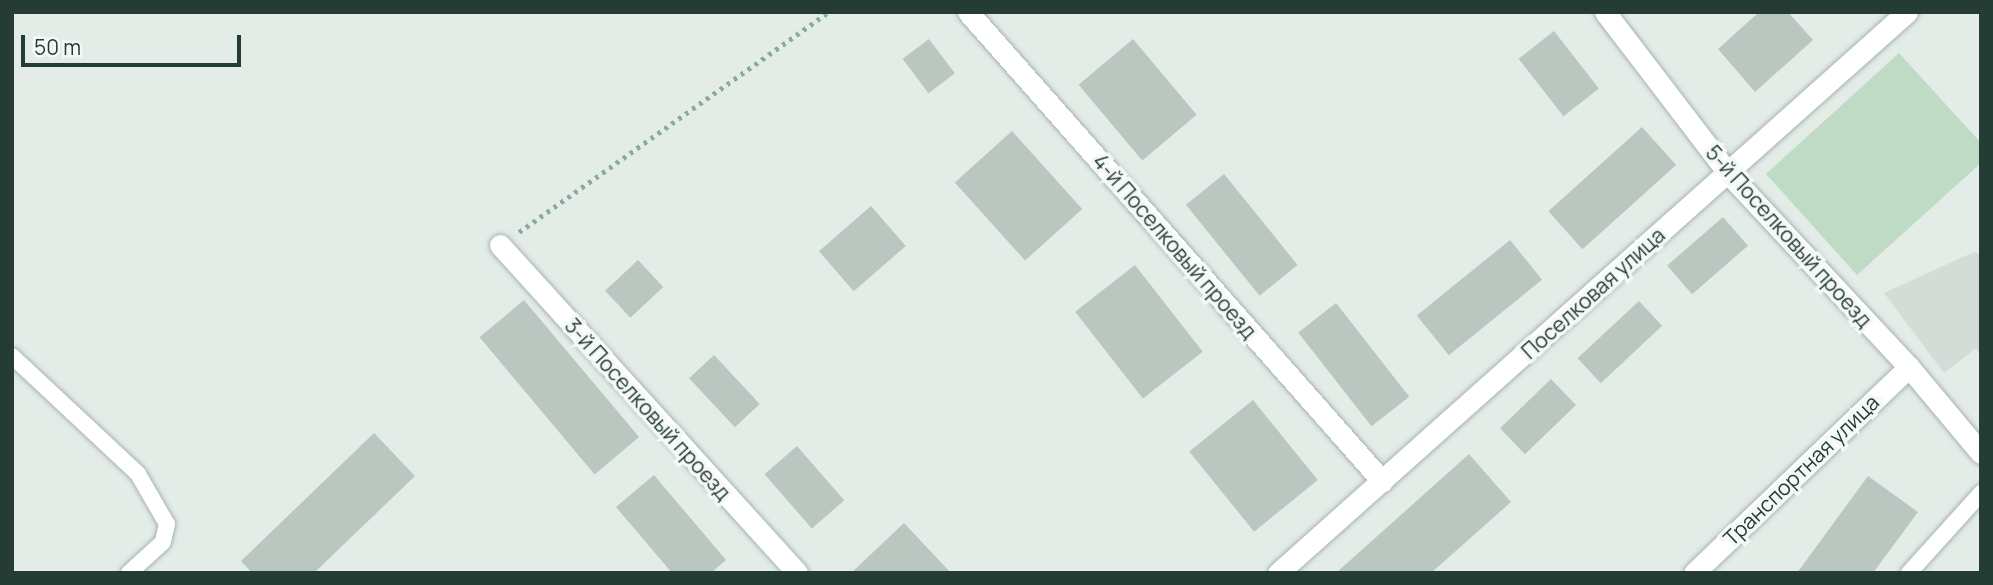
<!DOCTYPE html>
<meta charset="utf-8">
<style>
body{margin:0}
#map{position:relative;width:1993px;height:585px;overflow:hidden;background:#e4ece8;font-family:Manrope,sans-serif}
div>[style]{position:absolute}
.built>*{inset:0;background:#d3dcd7}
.green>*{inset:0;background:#bfdbc5}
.building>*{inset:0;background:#bac7c1;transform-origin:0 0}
.path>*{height:4.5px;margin-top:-2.25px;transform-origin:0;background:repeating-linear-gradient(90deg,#88ad9f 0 3.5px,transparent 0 8.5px)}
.roads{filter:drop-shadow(0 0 2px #a7b4ae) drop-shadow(0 0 2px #a7b4ae)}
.service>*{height:16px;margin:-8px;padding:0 8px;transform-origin:8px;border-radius:8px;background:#fff}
.minor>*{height:21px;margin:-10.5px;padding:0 10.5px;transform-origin:10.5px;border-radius:10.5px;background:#fff}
span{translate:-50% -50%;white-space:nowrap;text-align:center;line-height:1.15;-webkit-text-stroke:7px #f5f9f6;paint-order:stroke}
.street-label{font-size:21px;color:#253c34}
.frame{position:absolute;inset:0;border:14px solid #253c34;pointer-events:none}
.scale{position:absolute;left:21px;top:35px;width:220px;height:32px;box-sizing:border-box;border:4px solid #253c34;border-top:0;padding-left:9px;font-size:21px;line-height:24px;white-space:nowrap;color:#253c34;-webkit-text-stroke:5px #f5f9f6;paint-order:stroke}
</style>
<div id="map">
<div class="built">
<i style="clip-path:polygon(1974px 252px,1981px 254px,1981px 354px,1975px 349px,1944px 373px,1884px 293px)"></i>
</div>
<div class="green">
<i style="clip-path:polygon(1899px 53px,1981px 143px,1981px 163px,1857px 275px,1766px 174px)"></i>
</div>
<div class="building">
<i style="clip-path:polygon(1759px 12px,1788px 12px,1813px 40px,1755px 92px,1718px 49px)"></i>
<i style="left:1554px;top:31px;width:73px;height:45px;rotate:52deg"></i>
<i style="left:929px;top:39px;width:43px;height:33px;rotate:53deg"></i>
<i style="left:1133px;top:39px;width:99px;height:71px;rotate:50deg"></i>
<i style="left:1642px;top:127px;width:51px;height:126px;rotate:48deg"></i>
<i style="left:1012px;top:131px;width:105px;height:77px;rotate:48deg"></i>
<i style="left:1224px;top:174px;width:117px;height:49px;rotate:51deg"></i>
<i style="left:871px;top:206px;width:53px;height:69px;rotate:49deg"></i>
<i style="left:1723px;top:217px;width:38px;height:74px;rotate:49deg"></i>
<i style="left:1510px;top:240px;width:51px;height:120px;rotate:51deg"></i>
<i style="left:638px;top:260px;width:37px;height:45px;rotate:47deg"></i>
<i style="left:1135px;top:265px;width:110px;height:76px;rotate:52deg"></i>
<i style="left:524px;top:300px;width:179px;height:58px;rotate:50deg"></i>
<i style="left:1639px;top:301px;width:34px;height:84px;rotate:47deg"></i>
<i style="left:1336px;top:303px;width:119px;height:48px;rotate:52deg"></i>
<i style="left:714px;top:355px;width:67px;height:34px;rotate:47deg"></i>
<i style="left:1551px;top:379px;width:36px;height:71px;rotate:46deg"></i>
<i style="left:1253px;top:400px;width:103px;height:82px;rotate:51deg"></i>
<i style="clip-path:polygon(374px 433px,415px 476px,314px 573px,252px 573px,241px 561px)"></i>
<i style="left:797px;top:446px;width:72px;height:43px;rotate:49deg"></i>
<i style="clip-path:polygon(1469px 454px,1511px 502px,1431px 573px,1336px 573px)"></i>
<i style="clip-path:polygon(654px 475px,726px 560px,711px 573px,672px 573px,616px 507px)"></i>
<i style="clip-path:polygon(1868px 476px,1918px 512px,1873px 573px,1797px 573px)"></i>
<i style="clip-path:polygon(904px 523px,951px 573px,851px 573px)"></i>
</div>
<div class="path">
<i style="left:519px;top:232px;width:380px;rotate:-35.4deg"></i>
</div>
<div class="roads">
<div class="service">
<i style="left:12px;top:356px;width:173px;rotate:43.1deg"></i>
<i style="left:138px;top:474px;width:58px;rotate:59.9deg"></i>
<i style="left:167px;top:524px;width:18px;rotate:103deg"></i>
<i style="left:163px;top:542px;width:46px;rotate:137.6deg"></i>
<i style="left:1909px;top:573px;width:108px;rotate:-48deg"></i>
</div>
<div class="minor">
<i style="left:968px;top:12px;width:626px;rotate:48.56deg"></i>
<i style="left:1605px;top:12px;width:203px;rotate:52.6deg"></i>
<i style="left:1728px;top:173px;width:265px;rotate:47deg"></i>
<i style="left:1909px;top:367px;width:112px;rotate:50.1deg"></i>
<i style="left:500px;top:245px;width:442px;rotate:47.8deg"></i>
<i style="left:1278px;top:573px;width:843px;rotate:-41.73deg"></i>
<i style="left:1694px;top:573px;width:298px;rotate:-43.8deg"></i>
</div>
</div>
<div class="street-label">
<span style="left:1789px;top:236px;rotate:48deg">5-й Поселковый проезд</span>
<span style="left:1175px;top:246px;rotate:49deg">4-й Поселковый проезд</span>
<span style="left:1593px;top:293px;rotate:-42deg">Поселковая улица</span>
<span style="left:648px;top:409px;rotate:48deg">3-й Поселковый проезд</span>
<span style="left:1801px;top:470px;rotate:-44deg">Транспортная улица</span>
</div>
<div class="frame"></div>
<div class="scale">50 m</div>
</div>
